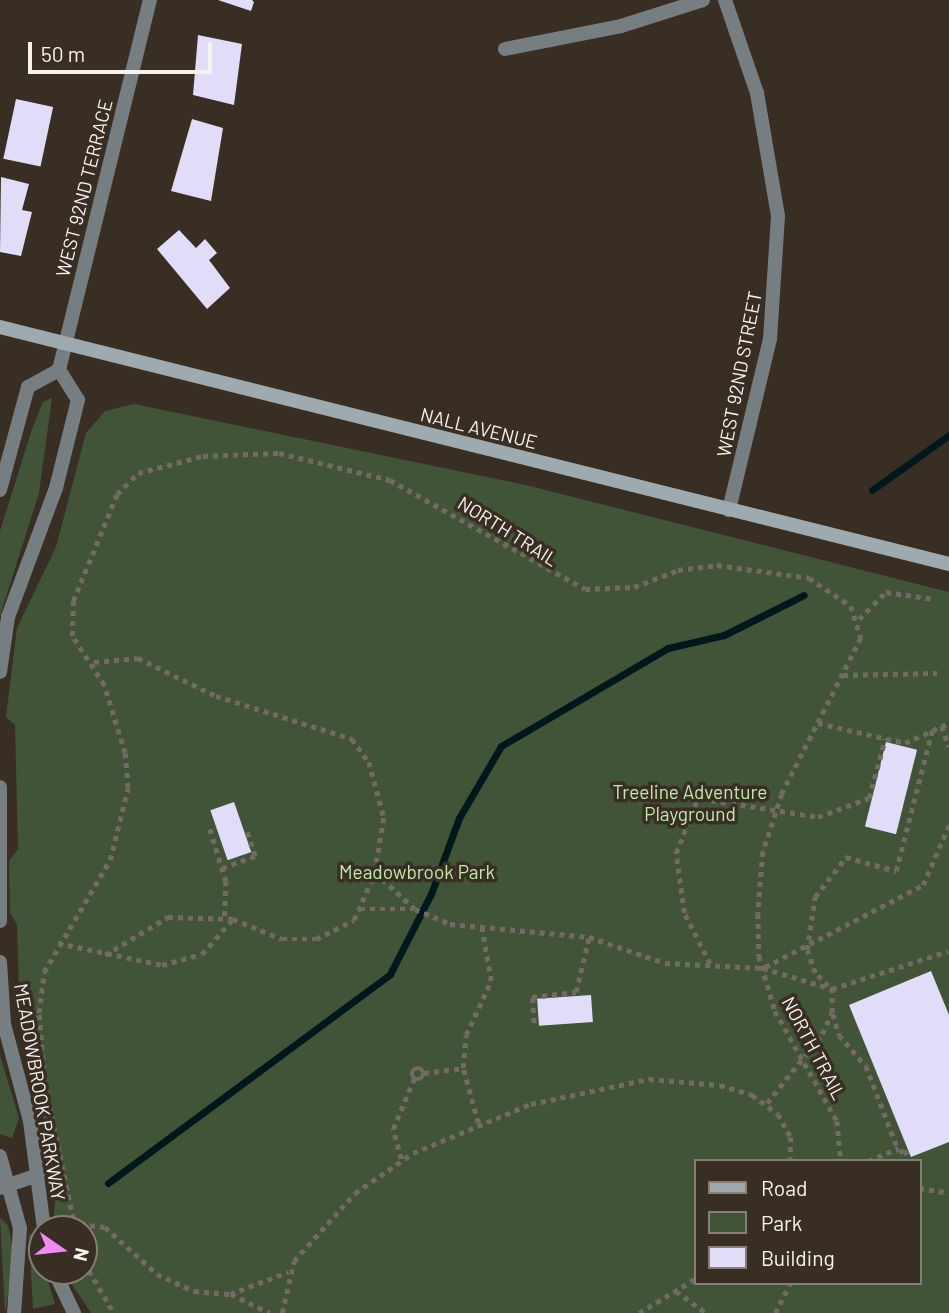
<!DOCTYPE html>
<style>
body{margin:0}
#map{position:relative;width:949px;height:1313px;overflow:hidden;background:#382e24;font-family:Barlow,sans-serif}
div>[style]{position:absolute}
.green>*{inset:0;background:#415437}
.stream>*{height:7px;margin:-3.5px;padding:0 3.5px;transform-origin:3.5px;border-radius:3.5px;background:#00181b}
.building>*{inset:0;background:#e1ddf8;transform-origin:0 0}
.path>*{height:4.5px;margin-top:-2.25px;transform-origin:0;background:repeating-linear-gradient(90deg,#736a61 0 5px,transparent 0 10px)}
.path>.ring{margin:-2.25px;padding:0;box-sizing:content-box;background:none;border:4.5px solid #736a61;border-radius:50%}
.street>*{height:14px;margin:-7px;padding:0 7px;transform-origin:7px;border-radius:7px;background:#767e81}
.secondary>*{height:14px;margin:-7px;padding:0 7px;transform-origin:7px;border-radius:7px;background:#9eaaaf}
span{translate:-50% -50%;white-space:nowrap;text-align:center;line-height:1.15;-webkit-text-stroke:7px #382e24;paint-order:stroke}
.street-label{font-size:19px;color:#faf3ed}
.park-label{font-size:19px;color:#c0e9ac}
.legend{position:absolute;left:694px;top:1159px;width:228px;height:126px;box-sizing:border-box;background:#382e24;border:2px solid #867d74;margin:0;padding:9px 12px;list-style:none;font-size:21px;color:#faf3ed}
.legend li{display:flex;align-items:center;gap:14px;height:35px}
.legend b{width:35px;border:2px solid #867d74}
.north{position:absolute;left:28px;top:1215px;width:70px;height:70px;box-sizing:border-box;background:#382e24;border:2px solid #867d74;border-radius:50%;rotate:104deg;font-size:19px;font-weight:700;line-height:28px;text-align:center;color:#faf3ed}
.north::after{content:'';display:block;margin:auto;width:24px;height:32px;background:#f28af3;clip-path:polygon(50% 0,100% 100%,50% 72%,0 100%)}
.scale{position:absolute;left:28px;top:42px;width:184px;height:32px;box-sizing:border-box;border:4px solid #faf3ed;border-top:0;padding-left:9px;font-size:21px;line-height:24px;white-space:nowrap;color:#faf3ed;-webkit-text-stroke:5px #382e24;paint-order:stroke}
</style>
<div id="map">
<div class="green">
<i style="clip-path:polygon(52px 398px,39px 493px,0 616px,0 531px,32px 429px,43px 402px)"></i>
<i style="clip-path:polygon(evenodd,134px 404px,526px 485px,949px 592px,949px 1313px,91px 1313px,63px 1271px,84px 1271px,84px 1229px,53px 1229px,57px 1173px,20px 1026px,17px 924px,10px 913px,9px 861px,18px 849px,15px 725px,6px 717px,17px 628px,56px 547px,86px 433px,105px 411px,134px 404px,695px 1161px,919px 1161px,919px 1283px,695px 1283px,695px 1161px)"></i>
<i style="clip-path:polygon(0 1055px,19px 1118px,12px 1138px,0 1134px)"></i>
<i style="clip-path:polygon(0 1218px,8px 1226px,14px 1254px,5px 1313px)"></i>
<i style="clip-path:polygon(34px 1233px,55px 1304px,33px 1309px,29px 1235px)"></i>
</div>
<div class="stream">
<i style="left:872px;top:490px;width:95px;rotate:-35.5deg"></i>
<i style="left:108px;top:1183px;width:351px;rotate:-36.5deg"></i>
<i style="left:390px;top:974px;width:90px;rotate:-62.9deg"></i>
<i style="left:431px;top:894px;width:81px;rotate:-69.8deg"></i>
<i style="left:459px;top:818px;width:83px;rotate:-59.7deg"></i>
<i style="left:501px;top:746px;width:194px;rotate:-30.4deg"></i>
<i style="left:668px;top:648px;width:57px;rotate:-13.1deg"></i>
<i style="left:724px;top:635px;width:89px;rotate:-26.6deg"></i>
</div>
<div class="building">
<i style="clip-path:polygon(218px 0,252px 0,254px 2px,251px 11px)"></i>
<i style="clip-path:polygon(198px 35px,242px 44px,234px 105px,193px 95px)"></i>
<i style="left:16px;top:99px;width:38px;height:61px;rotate:12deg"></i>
<i style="clip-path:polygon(192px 119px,223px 128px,211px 201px,171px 191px)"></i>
<i style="clip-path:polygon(1px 177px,29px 184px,22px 210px,32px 212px,21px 256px,0 252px)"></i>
<i style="clip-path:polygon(179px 230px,196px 248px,205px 239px,217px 253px,209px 260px,230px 288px,207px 309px,157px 249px)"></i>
<i style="left:886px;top:742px;width:32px;height:87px;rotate:14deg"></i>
<i style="left:234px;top:802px;width:53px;height:25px;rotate:71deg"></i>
<i style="clip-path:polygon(931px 971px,949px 1015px,949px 1142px,911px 1157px,849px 1005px)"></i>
<i style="left:591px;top:995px;width:27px;height:54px;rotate:86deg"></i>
</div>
<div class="path">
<i style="left:859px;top:619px;width:38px;rotate:-45deg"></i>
<i style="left:886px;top:592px;width:49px;rotate:8.3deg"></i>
<i style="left:94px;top:662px;width:44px;rotate:-5.2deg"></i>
<i style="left:138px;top:658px;width:87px;rotate:26deg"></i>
<i style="left:216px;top:696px;width:143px;rotate:17.5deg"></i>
<i style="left:352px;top:739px;width:29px;rotate:54deg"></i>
<i style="left:369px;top:762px;width:58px;rotate:75deg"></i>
<i style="left:384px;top:818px;width:54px;rotate:99.6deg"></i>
<i style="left:843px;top:675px;width:94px;rotate:-1.2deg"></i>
<i style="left:818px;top:723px;width:89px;rotate:12.9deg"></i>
<i style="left:905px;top:743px;width:48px;rotate:-24.4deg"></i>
<i style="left:942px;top:726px;width:22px;rotate:72deg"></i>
<i style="left:210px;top:829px;width:54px;rotate:72.9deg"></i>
<i style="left:226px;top:881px;width:35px;rotate:92deg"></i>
<i style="left:222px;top:868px;width:35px;rotate:-20deg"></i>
<i style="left:255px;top:856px;width:28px;rotate:-109deg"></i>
<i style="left:360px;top:909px;width:54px"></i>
<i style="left:58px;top:943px;width:106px;rotate:11.9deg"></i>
<i style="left:162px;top:965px;width:41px;rotate:-15.4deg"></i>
<i style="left:202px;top:954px;width:47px;rotate:-48.5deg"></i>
<i style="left:233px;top:919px;width:53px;rotate:22.2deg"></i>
<i style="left:282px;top:939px;width:34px"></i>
<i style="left:316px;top:939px;width:42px;rotate:-26.6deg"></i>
<i style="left:354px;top:920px;width:52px;rotate:-66.4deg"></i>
<i style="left:375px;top:872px;width:54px;rotate:42.8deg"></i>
<i style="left:415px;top:909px;width:38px;rotate:23deg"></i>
<i style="left:450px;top:924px;width:140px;rotate:5.3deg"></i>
<i style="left:589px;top:937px;width:80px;rotate:18.9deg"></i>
<i style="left:665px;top:963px;width:98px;rotate:2.9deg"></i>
<i style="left:763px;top:968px;width:72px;rotate:16.9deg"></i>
<i style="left:105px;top:955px;width:74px;rotate:-31.1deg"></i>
<i style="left:168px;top:917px;width:65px;rotate:1.8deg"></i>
<i style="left:710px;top:964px;width:57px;rotate:-117deg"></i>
<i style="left:684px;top:913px;width:61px;rotate:-97.6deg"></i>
<i style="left:676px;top:853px;width:66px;rotate:-68.5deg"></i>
<i style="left:700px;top:792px;width:14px;rotate:36deg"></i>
<i style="left:711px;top:800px;width:108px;rotate:9deg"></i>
<i style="left:818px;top:817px;width:54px;rotate:-20.4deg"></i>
<i style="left:869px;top:798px;width:61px;rotate:-74.8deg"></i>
<i style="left:765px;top:967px;width:178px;rotate:-27.4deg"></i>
<i style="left:923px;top:885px;width:65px;rotate:-66.6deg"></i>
<i style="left:828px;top:986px;width:18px;rotate:-135deg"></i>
<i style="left:815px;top:973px;width:24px;rotate:-109deg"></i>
<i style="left:807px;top:950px;width:54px;rotate:-81.4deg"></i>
<i style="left:815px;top:897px;width:51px;rotate:-52.2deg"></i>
<i style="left:846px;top:857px;width:52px;rotate:15.6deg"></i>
<i style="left:896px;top:871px;width:145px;rotate:-75.6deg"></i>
<i style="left:833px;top:1014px;width:22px;rotate:74deg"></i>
<i style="left:839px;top:1035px;width:41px;rotate:48.9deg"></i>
<i style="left:866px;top:1066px;width:92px;rotate:69deg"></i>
<i style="left:899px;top:1152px;width:6px;rotate:-18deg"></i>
<i style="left:905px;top:1150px;width:12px;rotate:66deg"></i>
<i style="left:534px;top:1023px;width:26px;rotate:-94deg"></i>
<i style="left:532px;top:997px;width:44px;rotate:-6.5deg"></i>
<i style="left:576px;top:992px;width:57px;rotate:-76.7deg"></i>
<i class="ring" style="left:412px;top:1068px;width:7.5px;height:7.5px"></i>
<i style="left:424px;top:1073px;width:39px;rotate:-7deg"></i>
<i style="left:767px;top:1103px;width:88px;rotate:-51.4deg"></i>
<i style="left:822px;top:1034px;width:23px;rotate:-65deg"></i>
<i style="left:832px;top:1013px;width:24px;rotate:-90deg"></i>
<i style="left:832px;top:989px;width:122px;rotate:-18.1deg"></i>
<i style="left:478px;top:1123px;width:57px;rotate:-105.3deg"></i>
<i style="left:463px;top:1068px;width:33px;rotate:-85deg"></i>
<i style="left:466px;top:1035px;width:60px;rotate:-65.2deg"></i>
<i style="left:491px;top:981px;width:53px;rotate:-99.8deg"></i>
<i style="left:401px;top:1159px;width:31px;rotate:-105deg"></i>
<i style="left:393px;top:1129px;width:54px;rotate:-67.2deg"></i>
<i style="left:868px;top:1161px;width:33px;rotate:-23deg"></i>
<i style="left:919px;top:1188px;width:30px;rotate:9deg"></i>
<i style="left:60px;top:1222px;width:45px;rotate:6.3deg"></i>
<i style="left:105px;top:1227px;width:70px;rotate:42.1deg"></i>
<i style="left:157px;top:1274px;width:41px;rotate:24.7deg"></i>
<i style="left:194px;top:1291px;width:36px;rotate:5deg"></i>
<i style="left:230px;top:1294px;width:62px;rotate:-20.8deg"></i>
<i style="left:75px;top:1229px;width:152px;rotate:-101.8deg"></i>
<i style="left:44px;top:1080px;width:67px;rotate:-94.3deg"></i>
<i style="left:39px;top:1013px;width:41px;rotate:-83deg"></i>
<i style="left:44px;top:972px;width:130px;rotate:-59.5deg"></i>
<i style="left:110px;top:860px;width:74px;rotate:-76deg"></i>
<i style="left:128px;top:788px;width:35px;rotate:-95deg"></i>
<i style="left:125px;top:753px;width:71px;rotate:-107.2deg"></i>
<i style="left:104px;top:685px;width:59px;rotate:-123.1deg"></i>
<i style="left:72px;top:636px;width:35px;rotate:-88deg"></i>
<i style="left:73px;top:601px;width:116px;rotate:-67.6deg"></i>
<i style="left:117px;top:494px;width:30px;rotate:-45deg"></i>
<i style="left:138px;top:473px;width:67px;rotate:-14.7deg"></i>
<i style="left:203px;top:456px;width:76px;rotate:-2.3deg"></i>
<i style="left:279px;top:453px;width:114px;rotate:13.7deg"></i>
<i style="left:390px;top:480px;width:223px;rotate:29.2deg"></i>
<i style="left:585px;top:589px;width:49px;rotate:-2.3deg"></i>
<i style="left:634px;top:587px;width:47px;rotate:-21.1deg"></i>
<i style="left:678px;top:570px;width:39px;rotate:-7deg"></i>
<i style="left:717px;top:565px;width:93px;rotate:8deg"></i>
<i style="left:809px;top:578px;width:50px;rotate:33.7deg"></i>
<i style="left:851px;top:606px;width:34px;rotate:73deg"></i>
<i style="left:861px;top:638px;width:175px;rotate:116.9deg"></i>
<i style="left:782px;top:794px;width:61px;rotate:108.1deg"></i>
<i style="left:763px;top:852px;width:62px;rotate:94.6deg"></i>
<i style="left:758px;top:914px;width:42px;rotate:88.6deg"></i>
<i style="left:759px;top:956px;width:57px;rotate:73.8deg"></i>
<i style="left:775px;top:1011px;width:126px;rotate:60.6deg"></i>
<i style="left:837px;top:1121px;width:40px;rotate:84.3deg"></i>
<i style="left:84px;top:1262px;width:59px;rotate:59.5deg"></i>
<i style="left:676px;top:1291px;width:37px;rotate:36deg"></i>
<i style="left:231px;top:1294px;width:43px;rotate:26deg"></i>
<i style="left:282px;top:1313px;width:53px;rotate:-77deg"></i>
<i style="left:294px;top:1261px;width:91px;rotate:-48.1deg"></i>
<i style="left:355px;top:1193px;width:70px;rotate:-34.6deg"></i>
<i style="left:413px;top:1153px;width:128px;rotate:-22.6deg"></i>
<i style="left:531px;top:1104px;width:121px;rotate:-12deg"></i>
<i style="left:649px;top:1079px;width:71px;rotate:4.8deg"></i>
<i style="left:720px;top:1085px;width:34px;rotate:17deg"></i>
<i style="left:752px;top:1095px;width:32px;rotate:36deg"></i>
<i style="left:778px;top:1114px;width:26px;rotate:61deg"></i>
<i style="left:791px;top:1137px;width:24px;rotate:92deg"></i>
<i style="left:639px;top:1313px;width:66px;rotate:-31.3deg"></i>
<i style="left:775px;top:1313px;width:34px;rotate:-63deg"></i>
</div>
<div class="street">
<i style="left:725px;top:0;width:98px;rotate:71deg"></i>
<i style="left:757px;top:93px;width:125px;rotate:80.3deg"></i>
<i style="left:778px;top:216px;width:123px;rotate:93.7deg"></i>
<i style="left:770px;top:339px;width:176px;rotate:103.5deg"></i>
<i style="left:505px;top:49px;width:118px;rotate:-11.2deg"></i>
<i style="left:621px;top:26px;width:86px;rotate:-17.6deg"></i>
<i style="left:0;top:490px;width:107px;rotate:-74.8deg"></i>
<i style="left:28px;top:387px;width:35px;rotate:-29deg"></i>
<i style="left:0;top:672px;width:56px;rotate:-81.7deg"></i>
<i style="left:8px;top:617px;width:138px;rotate:-69.6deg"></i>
<i style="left:56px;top:488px;width:91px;rotate:-76deg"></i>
<i style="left:78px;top:400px;width:36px;rotate:-122deg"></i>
<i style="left:59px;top:370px;width:381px;rotate:-76.2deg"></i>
<i style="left:0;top:787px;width:134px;rotate:90deg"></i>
<i style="left:0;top:962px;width:62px;rotate:86.3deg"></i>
<i style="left:4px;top:1024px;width:100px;rotate:75deg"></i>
<i style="left:30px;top:1121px;width:109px;rotate:82.6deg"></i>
<i style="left:0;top:1156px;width:75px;rotate:74.5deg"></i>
<i style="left:20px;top:1228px;width:85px;rotate:94deg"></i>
<i style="left:0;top:1188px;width:40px;rotate:-18.9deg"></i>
<i style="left:54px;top:1271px;width:47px;rotate:64.5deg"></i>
</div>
<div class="secondary">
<i style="left:0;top:327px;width:978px;rotate:14.02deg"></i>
</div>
<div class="street-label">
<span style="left:84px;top:188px;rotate:-76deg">WEST 92ND TERRACE</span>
<span style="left:739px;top:374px;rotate:-79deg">WEST 92ND STREET</span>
<span style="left:479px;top:428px;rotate:14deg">NALL AVENUE</span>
<span style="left:508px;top:531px;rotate:32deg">NORTH TRAIL</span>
<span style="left:814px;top:1048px;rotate:62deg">NORTH TRAIL</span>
<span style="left:40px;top:1092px;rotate:80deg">MEADOWBROOK PARKWAY</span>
</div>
<div class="park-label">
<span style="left:690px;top:803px">Treeline Adventure<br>Playground</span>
<span style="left:417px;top:872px">Meadowbrook Park</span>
</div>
<ul class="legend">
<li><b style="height:9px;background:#9eaaaf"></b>Road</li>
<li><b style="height:19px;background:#415437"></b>Park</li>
<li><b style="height:19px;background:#e1ddf8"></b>Building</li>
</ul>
<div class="north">N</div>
<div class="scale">50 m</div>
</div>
